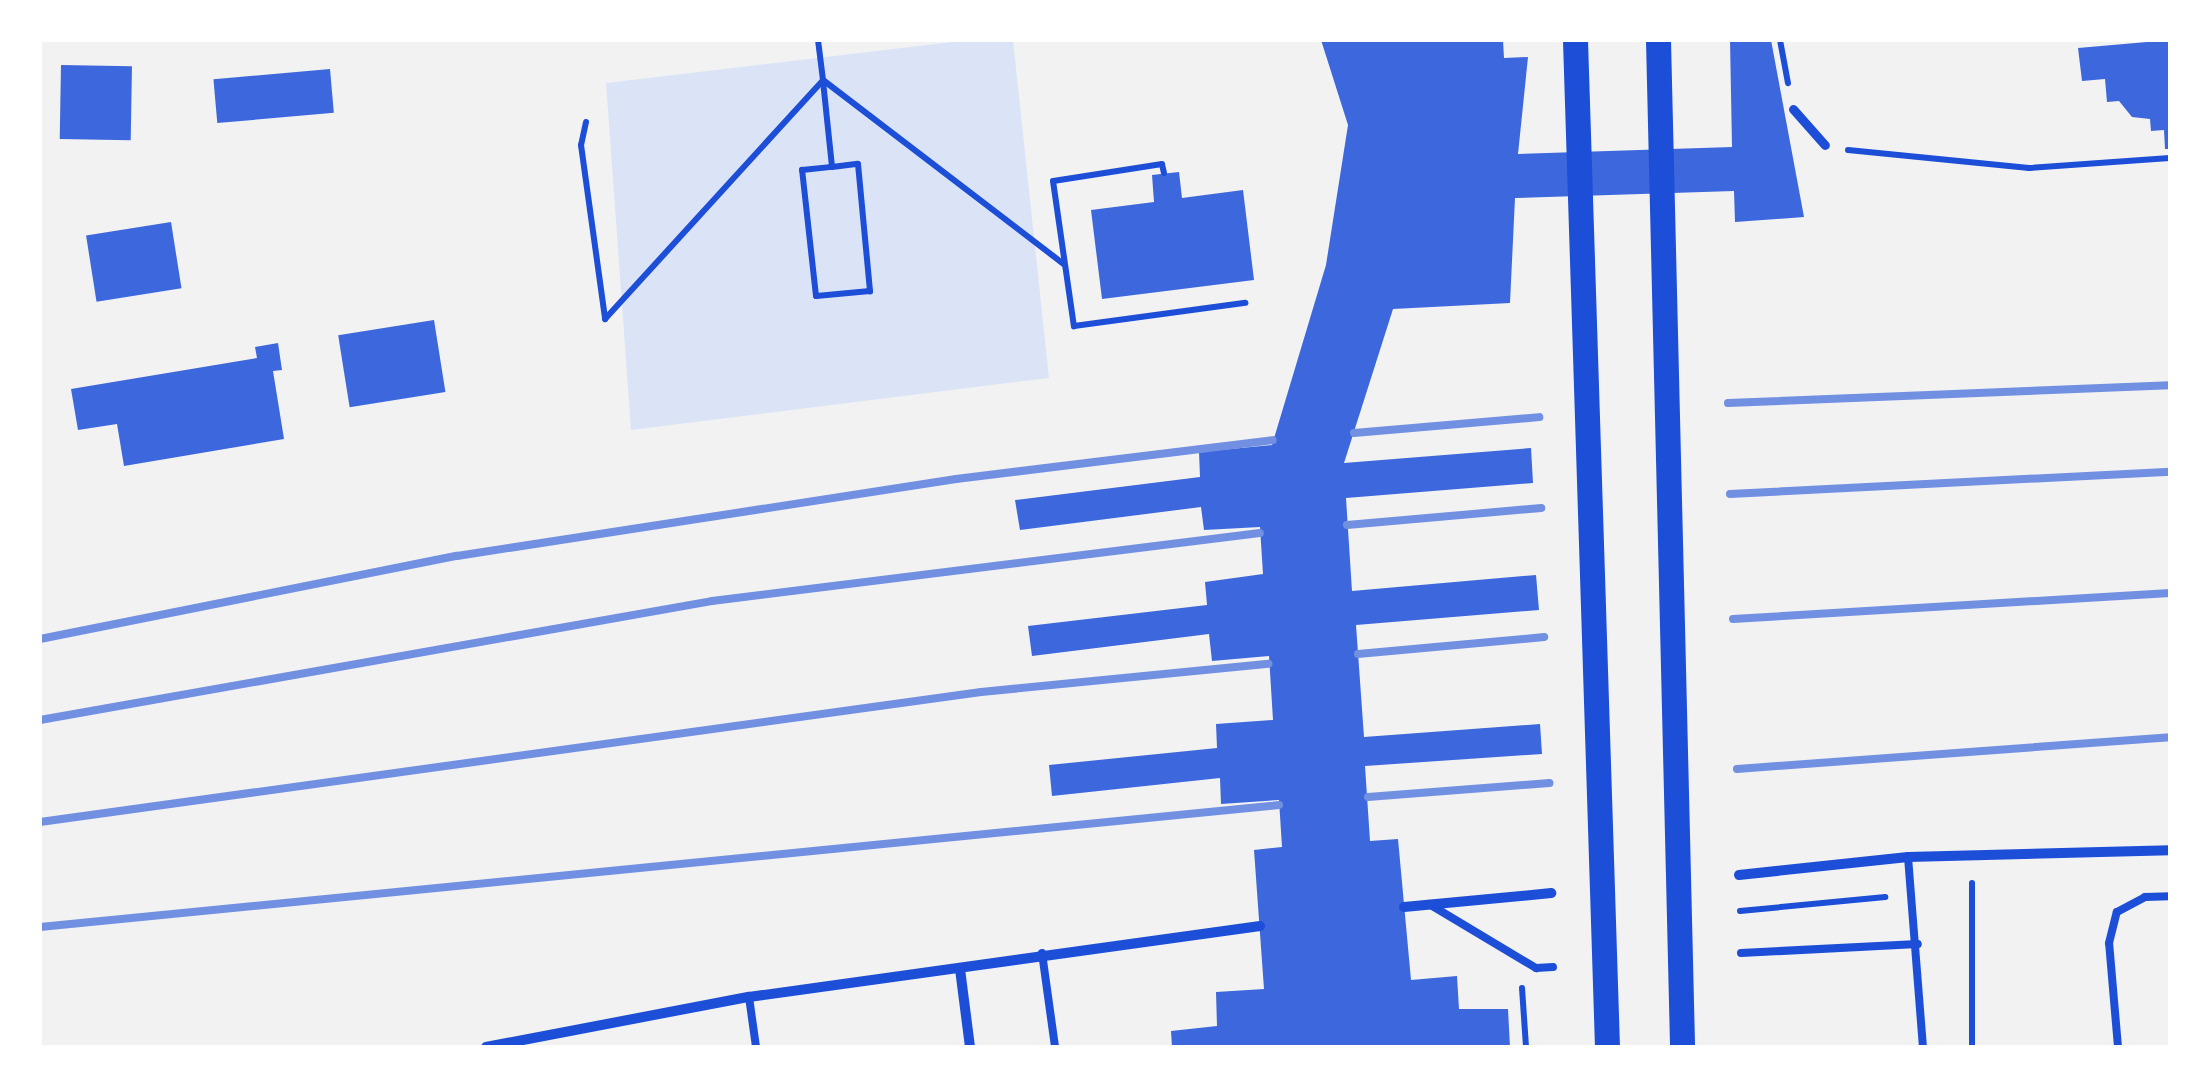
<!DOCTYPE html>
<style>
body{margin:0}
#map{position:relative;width:2210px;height:1087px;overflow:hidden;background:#f2f2f2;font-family:"Fira Sans Condensed",sans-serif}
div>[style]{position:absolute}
.green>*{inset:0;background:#dbe4f7}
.building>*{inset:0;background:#3d67dc;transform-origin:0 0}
.path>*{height:6px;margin:-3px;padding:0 3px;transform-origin:3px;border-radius:3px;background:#1d4ed8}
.service>*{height:8px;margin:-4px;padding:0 4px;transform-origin:4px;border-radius:4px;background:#1d4ed8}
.pedestrian>*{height:9px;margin:-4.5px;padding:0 4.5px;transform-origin:4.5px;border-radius:4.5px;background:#1d4ed8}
.minor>*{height:10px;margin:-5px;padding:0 5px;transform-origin:5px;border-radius:5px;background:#1d4ed8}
.primary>*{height:25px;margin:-12.5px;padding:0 12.5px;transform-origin:12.5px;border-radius:12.5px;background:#1d4ed8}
.rail>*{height:8px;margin:-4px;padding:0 4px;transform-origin:4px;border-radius:4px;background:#7290e2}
span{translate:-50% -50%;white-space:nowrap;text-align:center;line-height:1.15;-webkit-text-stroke:9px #fff;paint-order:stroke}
.frame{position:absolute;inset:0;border:42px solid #fff;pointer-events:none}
</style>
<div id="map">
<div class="green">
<i style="clip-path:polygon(969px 40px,1013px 40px,1049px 378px,631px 430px,606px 83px)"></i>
</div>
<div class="building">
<i style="clip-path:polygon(1321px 40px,1503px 40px,1504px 58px,1528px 57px,1518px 154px,1732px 147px,1730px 40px,1771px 40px,1804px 217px,1735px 222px,1734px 191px,1515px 198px,1510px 303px,1393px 309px,1344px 463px,1531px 448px,1533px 483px,1346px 498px,1352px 591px,1536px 575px,1539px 610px,1356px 625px,1364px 737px,1540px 724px,1542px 754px,1365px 766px,1370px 841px,1398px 839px,1411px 980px,1457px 976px,1459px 1009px,1508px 1009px,1510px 1047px,1172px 1047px,1171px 1031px,1217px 1026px,1216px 992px,1264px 989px,1254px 850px,1282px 847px,1279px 800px,1221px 804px,1220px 778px,1052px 796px,1049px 765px,1217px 748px,1216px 724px,1273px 720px,1269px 656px,1212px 661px,1209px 634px,1032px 656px,1028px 626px,1207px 605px,1205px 582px,1263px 574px,1260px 527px,1204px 530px,1201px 507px,1020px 530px,1015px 500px,1200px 477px,1199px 452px,1272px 445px,1326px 265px,1348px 125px)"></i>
<i style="clip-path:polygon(2170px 40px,2170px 149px,2165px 149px,2164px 130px,2151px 131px,2150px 119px,2132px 117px,2119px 101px,2107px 102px,2105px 79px,2082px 81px,2078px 48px)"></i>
<i style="left:61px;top:65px;width:71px;height:74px;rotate:1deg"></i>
<i style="left:330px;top:69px;width:44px;height:117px;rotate:85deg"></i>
<i style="clip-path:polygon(1179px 172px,1182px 198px,1243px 190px,1254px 280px,1102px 299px,1091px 210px,1154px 202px,1152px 175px)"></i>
<i style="left:171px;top:222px;width:67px;height:86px;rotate:81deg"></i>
<i style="left:434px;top:320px;width:73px;height:97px;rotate:81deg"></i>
<i style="clip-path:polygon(278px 343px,282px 370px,273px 371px,284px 439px,124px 466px,117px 424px,78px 430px,71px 389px,257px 358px,255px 347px)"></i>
</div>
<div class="path">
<i style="left:818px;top:40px;width:40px;rotate:82.9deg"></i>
<i style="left:823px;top:80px;width:303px;rotate:37.4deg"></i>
<i style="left:1780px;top:40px;width:44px;rotate:79.5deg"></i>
<i style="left:823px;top:81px;width:86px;rotate:84deg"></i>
<i style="left:832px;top:167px;width:26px;rotate:-7deg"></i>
<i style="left:858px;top:164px;width:128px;rotate:84.6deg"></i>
<i style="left:870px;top:291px;width:54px;rotate:174.7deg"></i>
<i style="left:816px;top:296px;width:127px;rotate:-96.3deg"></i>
<i style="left:802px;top:170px;width:30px;rotate:-6deg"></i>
<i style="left:586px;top:122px;width:24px;rotate:102deg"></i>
<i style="left:581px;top:145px;width:176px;rotate:82.1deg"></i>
<i style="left:605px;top:319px;width:323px;rotate:-47.6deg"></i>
<i style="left:1848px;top:150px;width:182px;rotate:5.7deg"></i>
<i style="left:2029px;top:168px;width:141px;rotate:-4.1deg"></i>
<i style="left:1164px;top:173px;width:9px;rotate:-103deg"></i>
<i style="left:1162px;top:164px;width:110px;rotate:171.1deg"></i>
<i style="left:1053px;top:181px;width:147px;rotate:81.8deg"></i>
<i style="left:1074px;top:326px;width:173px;rotate:-7.7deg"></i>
<i style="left:1740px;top:911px;width:146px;rotate:-5.5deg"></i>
<i style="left:1522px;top:988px;width:59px;rotate:86.1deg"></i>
<i style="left:1972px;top:1047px;width:164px;rotate:-90deg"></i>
</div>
<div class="service">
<i style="left:1908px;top:857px;width:191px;rotate:85.5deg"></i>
<i style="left:1429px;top:904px;width:125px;rotate:30.9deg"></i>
<i style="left:1536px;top:968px;width:17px;rotate:-3deg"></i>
<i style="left:1042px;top:953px;width:95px;rotate:82.1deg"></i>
<i style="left:1741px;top:953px;width:177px;rotate:-2.9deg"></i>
<i style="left:749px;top:997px;width:50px;rotate:82deg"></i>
<i style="left:2118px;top:1047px;width:104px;rotate:-94.9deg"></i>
<i style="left:2109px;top:943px;width:32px;rotate:-76deg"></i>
<i style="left:2117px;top:912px;width:32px;rotate:-28deg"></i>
<i style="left:2145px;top:897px;width:25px;rotate:-2deg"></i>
</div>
<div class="pedestrian">
<i style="left:1793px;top:109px;width:48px;rotate:48.4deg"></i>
</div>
<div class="minor">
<i style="left:1739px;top:875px;width:170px;rotate:-6.1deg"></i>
<i style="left:1908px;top:857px;width:262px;rotate:-1.5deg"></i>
<i style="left:1404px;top:907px;width:148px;rotate:-5.4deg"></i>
<i style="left:960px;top:969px;width:79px;rotate:82.7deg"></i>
<i style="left:486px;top:1047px;width:268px;rotate:-10.8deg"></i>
<i style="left:749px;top:997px;width:516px;rotate:-7.91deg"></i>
</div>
<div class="primary">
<i style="left:1575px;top:40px;width:1008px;rotate:88.18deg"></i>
<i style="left:1658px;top:40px;width:1007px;rotate:88.63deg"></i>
</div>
<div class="rail">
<i style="left:1728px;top:403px;width:442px;rotate:-2.3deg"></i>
<i style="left:1354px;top:433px;width:186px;rotate:-4.9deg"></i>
<i style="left:1730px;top:494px;width:441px;rotate:-2.9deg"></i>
<i style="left:1347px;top:525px;width:195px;rotate:-5deg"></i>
<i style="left:1733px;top:619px;width:438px;rotate:-3.4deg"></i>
<i style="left:40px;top:639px;width:425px;rotate:-11.3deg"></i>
<i style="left:457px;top:556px;width:505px;rotate:-8.77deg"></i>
<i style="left:956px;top:479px;width:319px;rotate:-7deg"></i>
<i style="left:1358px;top:654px;width:187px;rotate:-5.2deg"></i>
<i style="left:40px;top:720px;width:682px;rotate:-10.04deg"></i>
<i style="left:712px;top:601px;width:552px;rotate:-7.07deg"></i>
<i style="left:1737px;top:769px;width:434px;rotate:-4.2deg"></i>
<i style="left:1368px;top:797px;width:182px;rotate:-4.4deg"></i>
<i style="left:40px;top:822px;width:950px;rotate:-7.87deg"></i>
<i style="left:981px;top:692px;width:289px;rotate:-5.6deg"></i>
<i style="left:40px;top:927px;width:1245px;rotate:-5.62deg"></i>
</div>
<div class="frame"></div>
</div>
